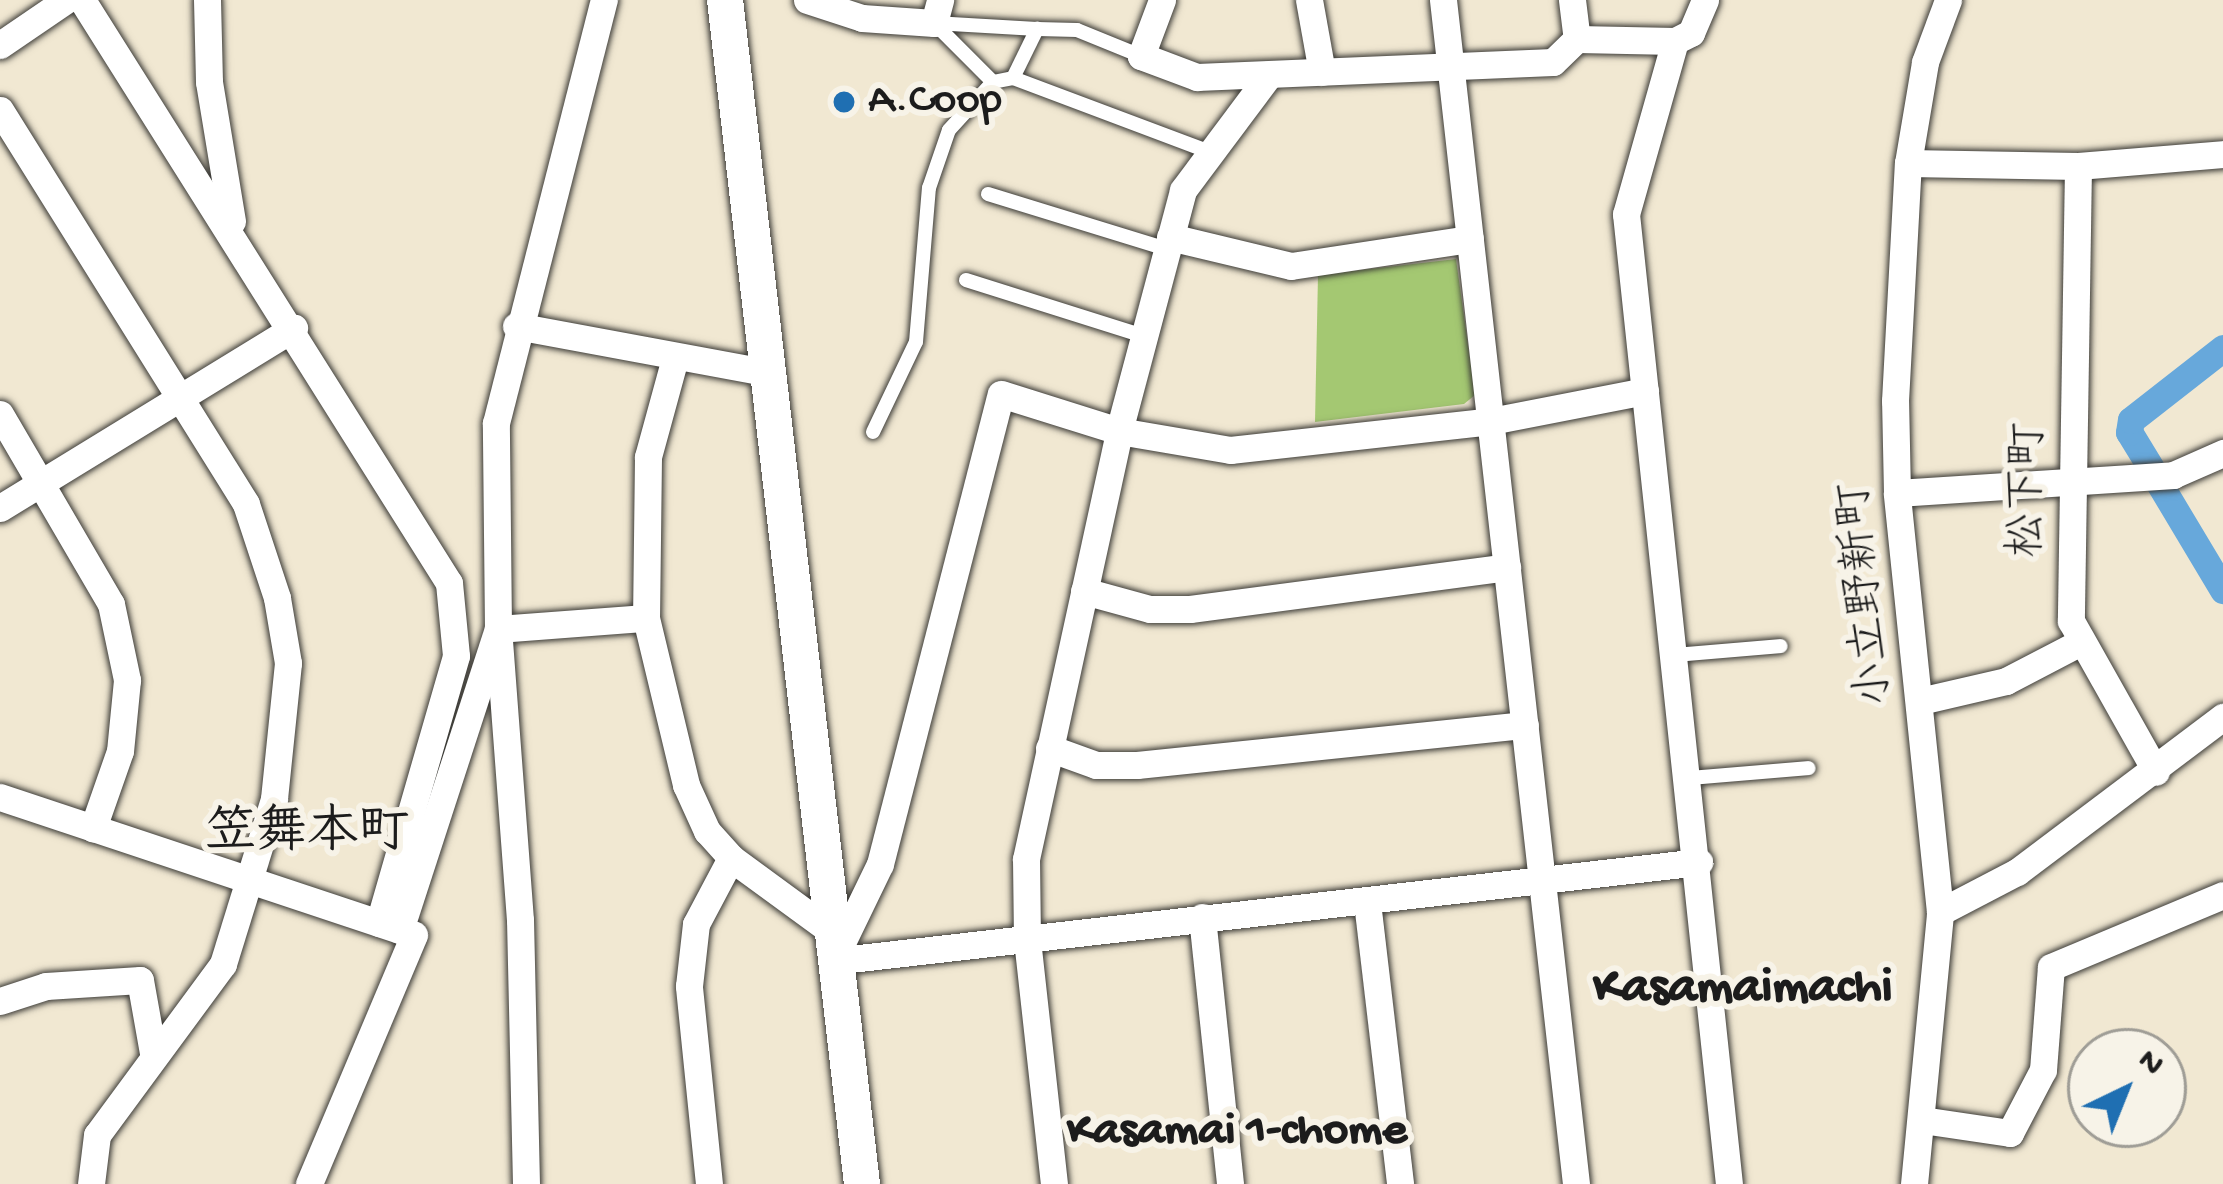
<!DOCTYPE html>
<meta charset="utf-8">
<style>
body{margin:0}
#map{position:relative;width:2223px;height:1184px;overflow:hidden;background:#f1e8d2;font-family:"Gochi Hand","Klee One",sans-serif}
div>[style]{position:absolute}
.green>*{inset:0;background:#a4c872}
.canal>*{height:27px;margin:-13.5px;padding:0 13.5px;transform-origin:13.5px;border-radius:13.5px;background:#67a8db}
.roads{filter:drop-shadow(0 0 3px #3c3b37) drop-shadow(0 0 3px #3c3b37)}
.lane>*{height:14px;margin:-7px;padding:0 7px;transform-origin:7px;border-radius:7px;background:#fff}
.street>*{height:27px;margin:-13.5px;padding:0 13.5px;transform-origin:13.5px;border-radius:13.5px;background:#fff}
.secondary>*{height:36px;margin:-18px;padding:0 18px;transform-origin:18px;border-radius:18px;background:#fff}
.dots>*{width:33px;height:33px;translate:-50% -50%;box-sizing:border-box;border:6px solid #f7f3e8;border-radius:50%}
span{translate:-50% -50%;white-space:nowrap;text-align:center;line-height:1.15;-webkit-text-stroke:12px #f7f3e8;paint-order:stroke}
.poi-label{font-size:45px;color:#1c1c1c}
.left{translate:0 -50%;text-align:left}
.street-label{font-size:45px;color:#1c1c1c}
.neighbourhood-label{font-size:48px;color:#1c1c1c;font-weight:700}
.quarter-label{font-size:51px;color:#1c1c1c;font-weight:700}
.north{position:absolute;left:2067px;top:1028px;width:120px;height:120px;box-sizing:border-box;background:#f7f3e8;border:3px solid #9f9d96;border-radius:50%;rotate:43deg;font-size:33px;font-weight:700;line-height:48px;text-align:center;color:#1c1c1c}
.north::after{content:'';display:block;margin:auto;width:42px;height:54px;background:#1f6fb2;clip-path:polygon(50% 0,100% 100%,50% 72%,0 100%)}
</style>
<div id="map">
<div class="green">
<i style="clip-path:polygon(1456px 259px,1475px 395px,1464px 404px,1315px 422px,1318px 275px)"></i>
</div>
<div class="canal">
<i style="left:2151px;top:468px;width:42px;rotate:-121.4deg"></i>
<i style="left:2129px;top:432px;width:12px;rotate:-81deg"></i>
<i style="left:2131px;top:420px;width:117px;rotate:-38deg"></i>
<i style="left:2159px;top:483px;width:125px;rotate:59.1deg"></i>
</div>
<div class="roads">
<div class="lane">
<i style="left:934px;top:23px;width:103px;rotate:3.3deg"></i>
<i style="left:934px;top:23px;width:83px;rotate:45deg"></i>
<i style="left:1013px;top:78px;width:55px;rotate:-63.9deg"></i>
<i style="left:1037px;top:29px;width:40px;rotate:1.4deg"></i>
<i style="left:1077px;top:30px;width:69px;rotate:22.1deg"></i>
<i style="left:988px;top:194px;width:187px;rotate:17.1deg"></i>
<i style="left:966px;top:280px;width:187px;rotate:17.5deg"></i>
<i style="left:873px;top:432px;width:100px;rotate:-64.5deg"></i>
<i style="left:916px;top:342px;width:155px;rotate:-85.2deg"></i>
<i style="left:929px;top:188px;width:61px;rotate:-71deg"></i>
<i style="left:949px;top:130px;width:65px;rotate:-47.5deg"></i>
<i style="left:993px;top:82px;width:20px;rotate:-11deg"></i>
<i style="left:1013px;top:78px;width:210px;rotate:20.6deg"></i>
<i style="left:1676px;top:655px;width:105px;rotate:-4.9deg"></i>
<i style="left:1691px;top:778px;width:118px;rotate:-4.8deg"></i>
</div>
<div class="street">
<i style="left:82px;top:0;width:689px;rotate:57.81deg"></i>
<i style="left:449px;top:583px;width:73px;rotate:84.5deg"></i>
<i style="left:456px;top:656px;width:278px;rotate:106.1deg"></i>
<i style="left:207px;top:0;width:82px;rotate:88.6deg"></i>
<i style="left:209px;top:82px;width:141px;rotate:80.6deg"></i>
<i style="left:807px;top:0;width:58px;rotate:18.1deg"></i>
<i style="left:862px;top:18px;width:72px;rotate:4deg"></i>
<i style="left:934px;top:23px;width:24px;rotate:-75deg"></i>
<i style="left:1162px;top:0;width:60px;rotate:110.6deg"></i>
<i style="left:1141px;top:56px;width:60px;rotate:20.6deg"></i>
<i style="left:1197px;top:77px;width:356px;rotate:-2.4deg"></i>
<i style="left:1553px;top:62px;width:33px;rotate:-44deg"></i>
<i style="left:1577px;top:39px;width:98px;rotate:1.2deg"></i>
<i style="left:1675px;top:41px;width:18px;rotate:-27deg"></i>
<i style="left:1691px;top:33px;width:36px;rotate:-67deg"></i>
<i style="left:1309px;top:0;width:73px;rotate:79.8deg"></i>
<i style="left:1443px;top:0;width:1191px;rotate:83.59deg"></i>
<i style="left:1572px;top:0;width:39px;rotate:83deg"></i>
<i style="left:1675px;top:41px;width:180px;rotate:105.8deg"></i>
<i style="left:1626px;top:214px;width:975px;rotate:83.94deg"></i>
<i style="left:0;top:45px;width:80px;rotate:-34.3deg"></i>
<i style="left:0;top:110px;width:464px;rotate:58deg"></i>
<i style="left:246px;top:504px;width:99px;rotate:71.7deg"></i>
<i style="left:277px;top:598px;width:66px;rotate:80.4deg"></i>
<i style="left:288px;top:663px;width:137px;rotate:95.9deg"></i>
<i style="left:274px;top:799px;width:173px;rotate:107.2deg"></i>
<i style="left:223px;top:964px;width:212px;rotate:126.4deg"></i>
<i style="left:97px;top:1135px;width:49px;rotate:97deg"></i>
<i style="left:1908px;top:163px;width:170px;rotate:1deg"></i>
<i style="left:2078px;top:166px;width:145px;rotate:-4.7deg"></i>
<i style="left:2078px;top:166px;width:455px;rotate:90.9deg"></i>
<i style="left:2071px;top:621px;width:173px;rotate:60.6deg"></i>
<i style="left:1170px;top:237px;width:124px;rotate:13.5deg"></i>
<i style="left:1291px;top:266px;width:181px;rotate:-8.6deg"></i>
<i style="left:516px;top:326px;width:253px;rotate:10.5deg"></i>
<i style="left:675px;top:358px;width:103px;rotate:105.3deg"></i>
<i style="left:648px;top:457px;width:161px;rotate:90.7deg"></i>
<i style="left:646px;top:618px;width:172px;rotate:76.5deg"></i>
<i style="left:686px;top:785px;width:51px;rotate:65.5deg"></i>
<i style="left:707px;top:831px;width:36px;rotate:48deg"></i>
<i style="left:731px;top:858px;width:120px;rotate:36.2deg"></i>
<i style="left:0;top:414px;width:220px;rotate:59.7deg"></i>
<i style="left:111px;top:604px;width:78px;rotate:78.1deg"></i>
<i style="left:127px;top:680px;width:71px;rotate:95.6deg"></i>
<i style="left:120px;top:751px;width:82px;rotate:109.3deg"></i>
<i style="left:1897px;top:493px;width:277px;rotate:-3.7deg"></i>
<i style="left:2173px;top:475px;width:55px;rotate:-23.7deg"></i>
<i style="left:0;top:508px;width:345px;rotate:-31.5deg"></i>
<i style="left:1084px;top:591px;width:68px;rotate:15.3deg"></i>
<i style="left:1150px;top:609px;width:40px"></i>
<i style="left:1190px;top:609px;width:320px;rotate:-7.5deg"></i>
<i style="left:1920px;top:701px;width:88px;rotate:-13.1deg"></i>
<i style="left:2006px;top:681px;width:82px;rotate:-27.5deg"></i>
<i style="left:1049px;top:748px;width:50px;rotate:19.9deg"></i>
<i style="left:1096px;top:765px;width:41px"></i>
<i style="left:1137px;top:765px;width:390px;rotate:-5.9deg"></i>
<i style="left:0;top:797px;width:436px;rotate:18.4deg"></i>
<i style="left:414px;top:935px;width:270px;rotate:112.9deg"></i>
<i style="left:1367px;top:902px;width:284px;rotate:83.3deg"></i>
<i style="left:1940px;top:912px;width:87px;rotate:-27.5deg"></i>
<i style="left:2017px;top:872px;width:258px;rotate:-37deg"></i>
<i style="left:1202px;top:917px;width:268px;rotate:84deg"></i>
<i style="left:400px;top:930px;width:317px;rotate:-72deg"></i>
<i style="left:498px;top:629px;width:148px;rotate:-4.3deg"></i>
<i style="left:835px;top:957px;width:103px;rotate:-64.2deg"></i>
<i style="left:880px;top:864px;width:485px;rotate:-75.6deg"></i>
<i style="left:1001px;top:394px;width:124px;rotate:17.4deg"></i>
<i style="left:1119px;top:431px;width:113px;rotate:9.7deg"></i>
<i style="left:1230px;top:450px;width:263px;rotate:-6.3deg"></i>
<i style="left:1491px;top:421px;width:157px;rotate:-11deg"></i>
<i style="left:833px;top:961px;width:872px;rotate:-6.52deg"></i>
<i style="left:0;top:1001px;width:48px;rotate:-18.1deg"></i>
<i style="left:46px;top:986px;width:94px;rotate:-3.7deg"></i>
<i style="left:140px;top:980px;width:74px;rotate:79.9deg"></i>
<i style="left:1922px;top:1120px;width:89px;rotate:8.4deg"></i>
<i style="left:2010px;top:1133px;width:71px;rotate:-62.4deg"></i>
<i style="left:2043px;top:1070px;width:103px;rotate:-85.6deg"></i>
<i style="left:2051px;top:967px;width:186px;rotate:-22.7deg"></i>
<i style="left:526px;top:1184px;width:264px;rotate:-91.3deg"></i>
<i style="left:520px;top:920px;width:292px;rotate:-94.3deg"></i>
<i style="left:498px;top:629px;width:206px;rotate:-90.6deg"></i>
<i style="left:496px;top:423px;width:437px;rotate:-75.7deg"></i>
<i style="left:709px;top:1184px;width:199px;rotate:-95.8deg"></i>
<i style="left:689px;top:986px;width:62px;rotate:-83.6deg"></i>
<i style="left:696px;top:924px;width:75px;rotate:-62.1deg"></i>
<i style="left:1054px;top:1184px;width:245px;rotate:-96.3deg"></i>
<i style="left:1027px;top:940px;width:81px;rotate:-90.7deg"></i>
<i style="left:1026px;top:859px;width:438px;rotate:-77.7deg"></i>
<i style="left:1119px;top:431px;width:249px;rotate:-75.1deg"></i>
<i style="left:1183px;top:190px;width:144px;rotate:-53.2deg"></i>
<i style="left:1914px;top:1184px;width:273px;rotate:-84.5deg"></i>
<i style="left:1940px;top:912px;width:421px;rotate:-95.9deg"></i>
<i style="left:1897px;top:493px;width:92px;rotate:-91.2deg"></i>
<i style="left:1895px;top:401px;width:238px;rotate:-86.9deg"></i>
<i style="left:1908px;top:163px;width:102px;rotate:-80.4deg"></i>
<i style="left:1925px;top:62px;width:66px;rotate:-69.6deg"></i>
</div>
<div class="secondary">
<i style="left:725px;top:0;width:1192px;rotate:83.4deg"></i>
</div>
</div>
<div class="dots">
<i style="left:844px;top:102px;background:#1f6fb2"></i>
</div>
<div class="poi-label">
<span class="left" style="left:868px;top:102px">A.Coop</span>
</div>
<div class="street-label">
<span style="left:2031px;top:490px;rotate:-89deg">松下町</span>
<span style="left:1868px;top:594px;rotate:-96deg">小立野新町</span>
</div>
<div class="neighbourhood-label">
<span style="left:1237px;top:1133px">Kasamai 1-chome</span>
</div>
<div class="quarter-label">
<span style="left:307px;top:836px">笠舞本町</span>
<span style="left:1743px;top:990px">Kasamaimachi</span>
</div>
<div class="north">N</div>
</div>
